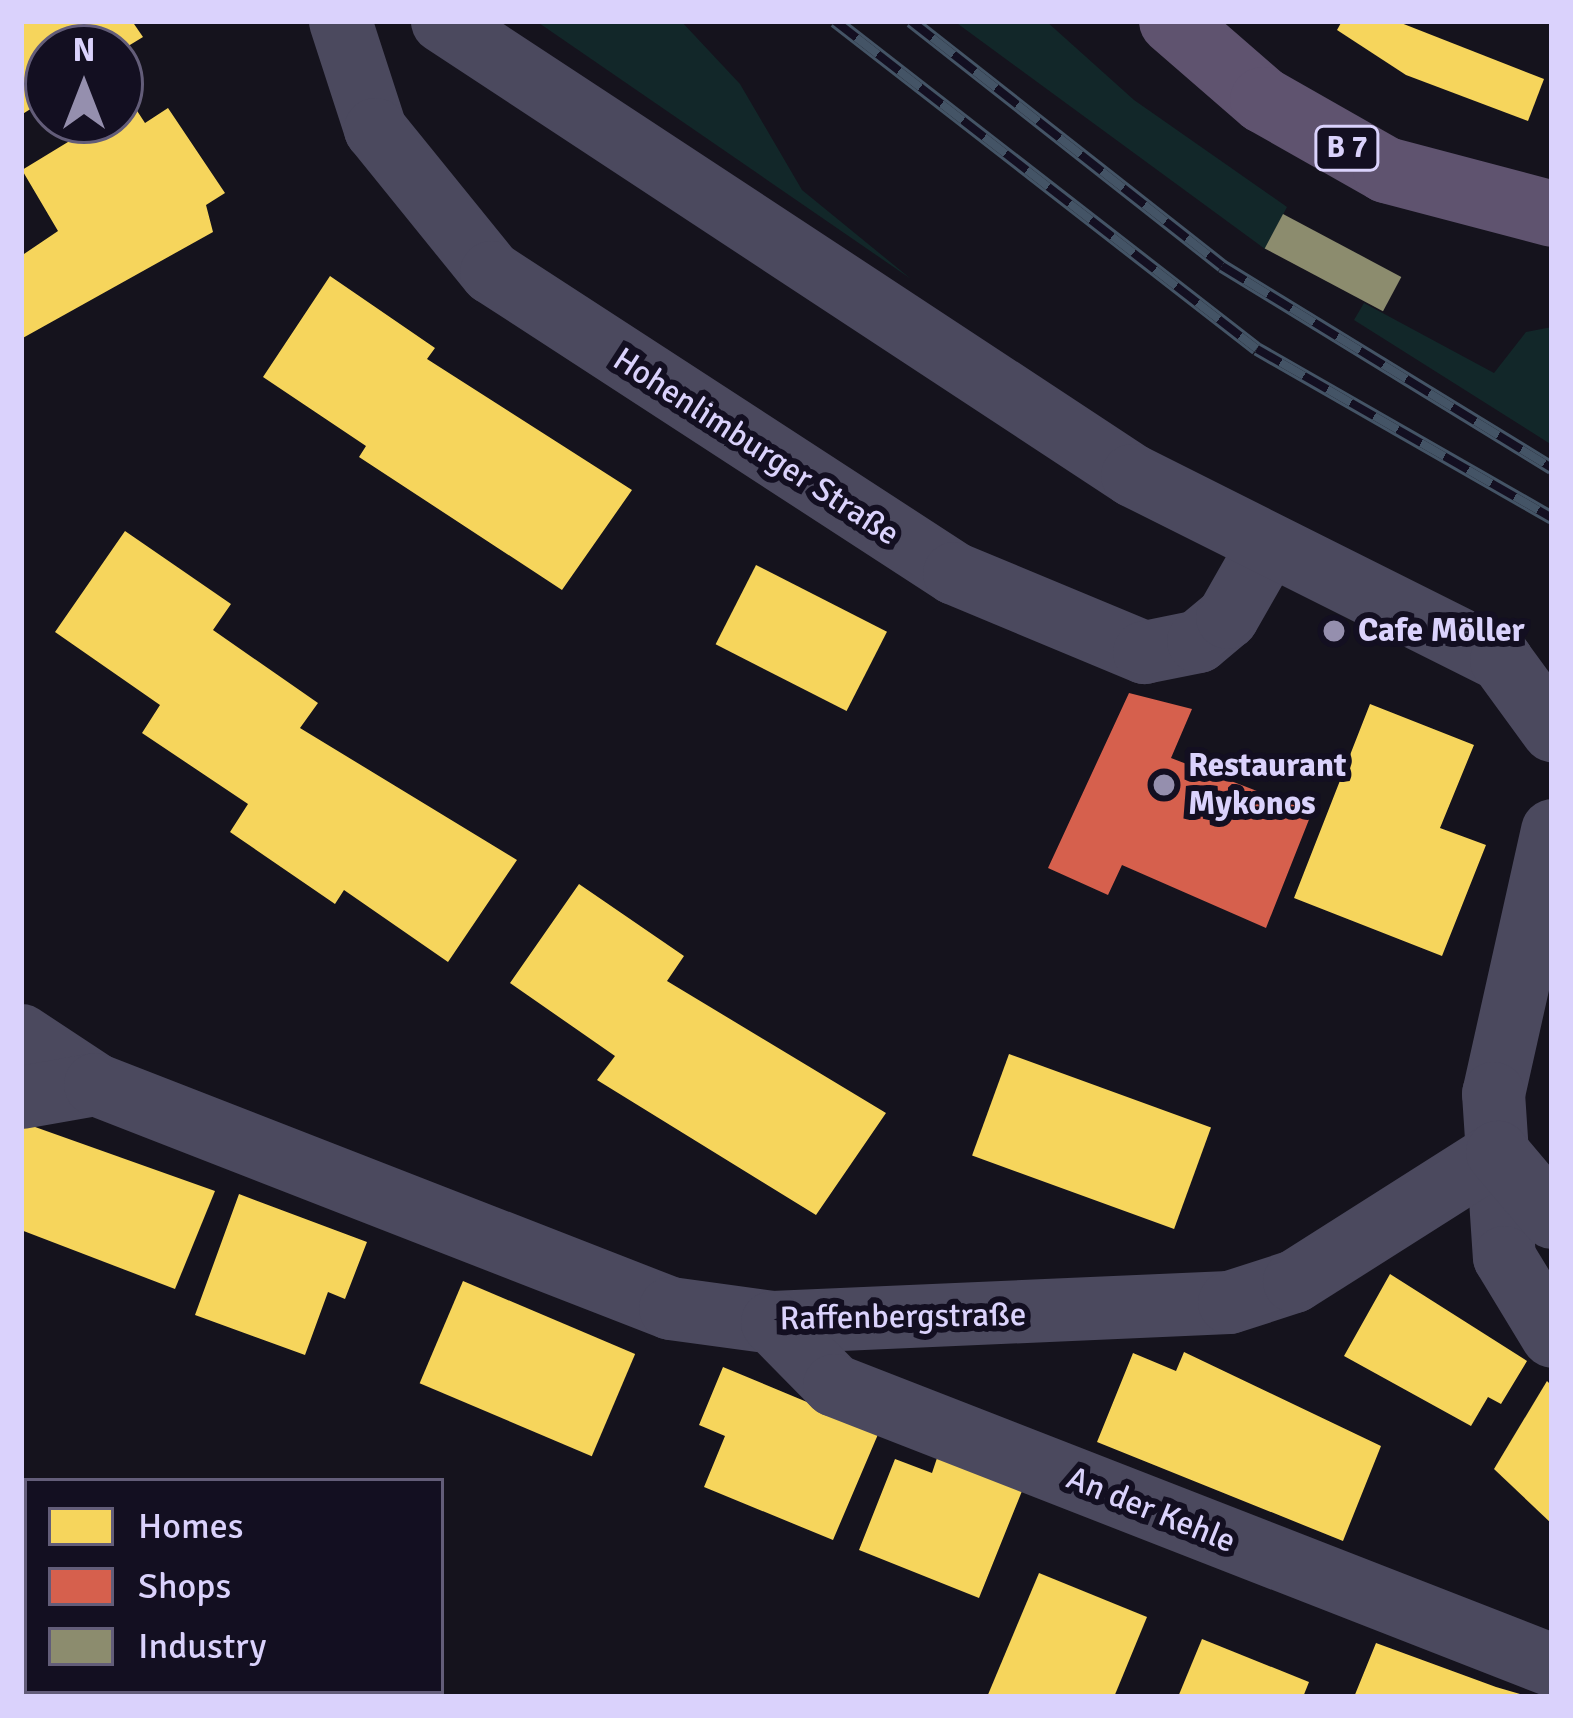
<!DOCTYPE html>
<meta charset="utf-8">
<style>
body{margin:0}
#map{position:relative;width:1573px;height:1718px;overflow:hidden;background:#15131d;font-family:Signika,sans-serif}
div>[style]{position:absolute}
.green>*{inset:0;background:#122729}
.homes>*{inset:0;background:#f6d55c;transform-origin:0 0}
.shops>*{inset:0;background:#d6604d}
.industry>*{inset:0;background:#8c8c6e;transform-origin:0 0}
.street>*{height:63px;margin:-31.5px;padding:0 31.5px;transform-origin:31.5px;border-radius:31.5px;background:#4b495e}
.primary>*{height:66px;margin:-33px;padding:0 33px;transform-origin:33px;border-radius:33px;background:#5f536f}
.rail>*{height:14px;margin-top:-7px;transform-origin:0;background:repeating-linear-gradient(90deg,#130f21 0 27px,#445466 0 54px);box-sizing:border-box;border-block:3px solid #445466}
.dots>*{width:33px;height:33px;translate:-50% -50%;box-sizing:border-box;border:6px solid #130f21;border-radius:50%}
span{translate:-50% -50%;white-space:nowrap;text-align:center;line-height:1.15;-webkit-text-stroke:12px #130f21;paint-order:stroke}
.shield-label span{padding:3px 9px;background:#130f21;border:3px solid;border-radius:9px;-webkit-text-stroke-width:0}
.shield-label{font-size:30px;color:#dad2fc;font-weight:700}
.street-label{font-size:33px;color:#dad2fc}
.poi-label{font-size:33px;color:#dad2fc;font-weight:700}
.left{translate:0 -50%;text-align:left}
.frame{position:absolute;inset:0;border:24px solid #dad2fc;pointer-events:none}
.legend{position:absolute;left:24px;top:1478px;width:420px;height:216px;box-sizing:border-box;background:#130f21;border:3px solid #635d79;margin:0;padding:15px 21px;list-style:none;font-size:36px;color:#dad2fc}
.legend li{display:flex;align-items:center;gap:24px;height:60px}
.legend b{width:60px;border:3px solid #635d79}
.north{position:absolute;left:24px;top:24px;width:120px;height:120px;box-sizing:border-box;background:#130f21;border:3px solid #635d79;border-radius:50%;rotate:0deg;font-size:33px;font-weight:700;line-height:48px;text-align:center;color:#dad2fc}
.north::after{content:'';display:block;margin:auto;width:42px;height:54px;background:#958fae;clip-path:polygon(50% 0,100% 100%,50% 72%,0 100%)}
</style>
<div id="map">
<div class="green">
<i style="clip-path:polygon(536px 21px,681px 21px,740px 84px,802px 190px,911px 279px)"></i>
<i style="clip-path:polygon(954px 21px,1046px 21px,1134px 100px,1287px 207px,1265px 249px)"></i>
<i style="clip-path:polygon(1364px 303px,1494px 373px,1526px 332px,1552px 327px,1552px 445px,1354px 320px)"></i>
<i style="clip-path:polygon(21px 1581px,27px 1691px,271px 1697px,21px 1697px)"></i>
</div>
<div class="homes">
<i style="clip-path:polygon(21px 21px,132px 21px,143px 37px,120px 51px,48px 48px,48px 98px,21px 115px)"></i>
<i style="clip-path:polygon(1342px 21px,1396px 21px,1544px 79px,1528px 121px,1406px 75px,1337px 30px)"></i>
<i style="clip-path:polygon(132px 103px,145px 123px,168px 108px,225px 193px,206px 205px,213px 232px,21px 339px,21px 256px,58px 231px,22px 170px)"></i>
<i style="clip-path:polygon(330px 276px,435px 348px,427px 359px,632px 490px,562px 590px,359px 457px,366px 446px,263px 377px)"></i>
<i style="clip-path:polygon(125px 531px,231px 604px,213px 630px,318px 703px,300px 728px,517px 860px,448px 962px,344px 890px,335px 904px,230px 832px,248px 804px,142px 733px,160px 705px,55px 632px)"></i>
<i style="left:756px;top:565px;width:147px;height:89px;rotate:27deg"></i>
<i style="clip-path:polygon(1370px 704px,1474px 745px,1440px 828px,1486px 845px,1442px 956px,1294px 898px)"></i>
<i style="clip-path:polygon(579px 884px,684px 956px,667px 981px,886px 1113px,816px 1215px,597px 1080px,615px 1056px,510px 983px)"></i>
<i style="left:1009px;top:1054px;width:215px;height:108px;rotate:20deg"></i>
<i style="clip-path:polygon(21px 1122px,215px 1191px,175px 1289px,21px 1230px)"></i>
<i style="clip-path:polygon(239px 1194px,367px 1242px,345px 1299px,328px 1292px,305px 1355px,195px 1315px)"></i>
<i style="clip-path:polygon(1390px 1274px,1527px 1361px,1501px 1404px,1488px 1397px,1471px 1426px,1344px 1356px)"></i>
<i style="left:463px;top:1281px;width:187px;height:111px;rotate:23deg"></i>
<i style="clip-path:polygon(1184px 1352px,1381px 1446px,1343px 1541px,1097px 1442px,1133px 1353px,1176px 1371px)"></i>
<i style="clip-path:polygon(723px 1367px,879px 1432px,833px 1540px,704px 1487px,725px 1436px,699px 1425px)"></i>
<i style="clip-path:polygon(1547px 1381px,1552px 1386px,1552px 1524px,1494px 1469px)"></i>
<i style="clip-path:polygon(937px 1458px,1022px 1491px,979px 1598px,859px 1550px,895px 1459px,932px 1473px)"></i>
<i style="clip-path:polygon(1039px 1573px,1147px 1617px,1114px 1697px,987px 1697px)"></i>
<i style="clip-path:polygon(1202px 1639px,1309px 1682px,1303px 1697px,1178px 1697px)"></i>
<i style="clip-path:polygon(1376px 1643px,1496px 1687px,1530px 1697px,1354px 1697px)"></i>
</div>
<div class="shops">
<i style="clip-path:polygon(1129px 693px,1192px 709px,1171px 758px,1312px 812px,1266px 928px,1122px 865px,1108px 895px,1048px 868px)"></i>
</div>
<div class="industry">
<i style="left:1283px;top:214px;width:134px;height:39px;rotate:28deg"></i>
</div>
<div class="street">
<i style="left:340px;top:21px;width:114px;rotate:72deg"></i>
<i style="left:375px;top:129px;width:184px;rotate:51deg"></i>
<i style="left:491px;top:272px;width:552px;rotate:33.03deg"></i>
<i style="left:954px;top:573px;width:206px;rotate:22.6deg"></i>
<i style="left:1144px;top:652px;width:55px;rotate:-11.5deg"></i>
<i style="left:1198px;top:641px;width:38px;rotate:-40deg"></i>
<i style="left:1227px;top:617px;width:81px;rotate:-60.3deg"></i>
<i style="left:442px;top:21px;width:826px;rotate:33.34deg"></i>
<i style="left:1132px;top:475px;width:413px;rotate:26.6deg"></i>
<i style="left:1501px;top:660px;width:87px;rotate:53.9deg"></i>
<i style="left:1552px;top:830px;width:270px;rotate:102.6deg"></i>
<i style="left:1493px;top:1093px;width:164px;rotate:86.2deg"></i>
<i style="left:1504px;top:1257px;width:92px;rotate:58.7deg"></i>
<i style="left:21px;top:1035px;width:89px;rotate:33.5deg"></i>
<i style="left:21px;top:1097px;width:75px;rotate:-10deg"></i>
<i style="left:95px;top:1084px;width:617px;rotate:21.28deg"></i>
<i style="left:670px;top:1308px;width:103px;rotate:7.8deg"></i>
<i style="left:772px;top:1322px;width:457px;rotate:-2.5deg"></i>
<i style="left:1229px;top:1302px;width:68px;rotate:-17.9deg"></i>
<i style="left:1294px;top:1281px;width:241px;rotate:-32.4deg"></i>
<i style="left:1497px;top:1152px;width:85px;rotate:49.8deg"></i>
<i style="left:772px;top:1322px;width:88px;rotate:45.5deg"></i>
<i style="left:834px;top:1385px;width:771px;rotate:21.3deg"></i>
</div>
<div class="primary">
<i style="left:1172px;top:21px;width:121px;rotate:41deg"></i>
<i style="left:1263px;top:100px;width:142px;rotate:29.6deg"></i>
<i style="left:1386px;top:170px;width:172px;rotate:14.8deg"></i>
</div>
<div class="rail">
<i style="left:835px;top:21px;width:534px;rotate:37.86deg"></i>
<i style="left:1257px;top:349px;width:340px;rotate:29.8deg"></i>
<i style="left:911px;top:21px;width:396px;rotate:38.2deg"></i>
<i style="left:1222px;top:266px;width:387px;rotate:31.5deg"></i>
</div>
<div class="dots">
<i style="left:1334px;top:631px;background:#958fae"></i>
<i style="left:1164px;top:785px;background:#958fae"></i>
</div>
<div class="shield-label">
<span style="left:1347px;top:148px">B 7</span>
</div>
<div class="street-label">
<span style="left:756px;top:447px;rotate:33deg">Hohenlimburger Straße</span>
<span style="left:903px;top:1317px;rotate:-1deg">Raffenbergstraße</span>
<span style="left:1151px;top:1510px;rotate:22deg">An der Kehle</span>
</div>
<div class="poi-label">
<span class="left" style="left:1358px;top:631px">Cafe Möller</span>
<span class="left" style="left:1188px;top:785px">Restaurant<br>Mykonos</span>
</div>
<div class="frame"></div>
<ul class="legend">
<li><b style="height:33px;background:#f6d55c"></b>Homes</li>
<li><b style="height:33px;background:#d6604d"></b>Shops</li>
<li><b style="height:33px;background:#8c8c6e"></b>Industry</li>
</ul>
<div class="north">N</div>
</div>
